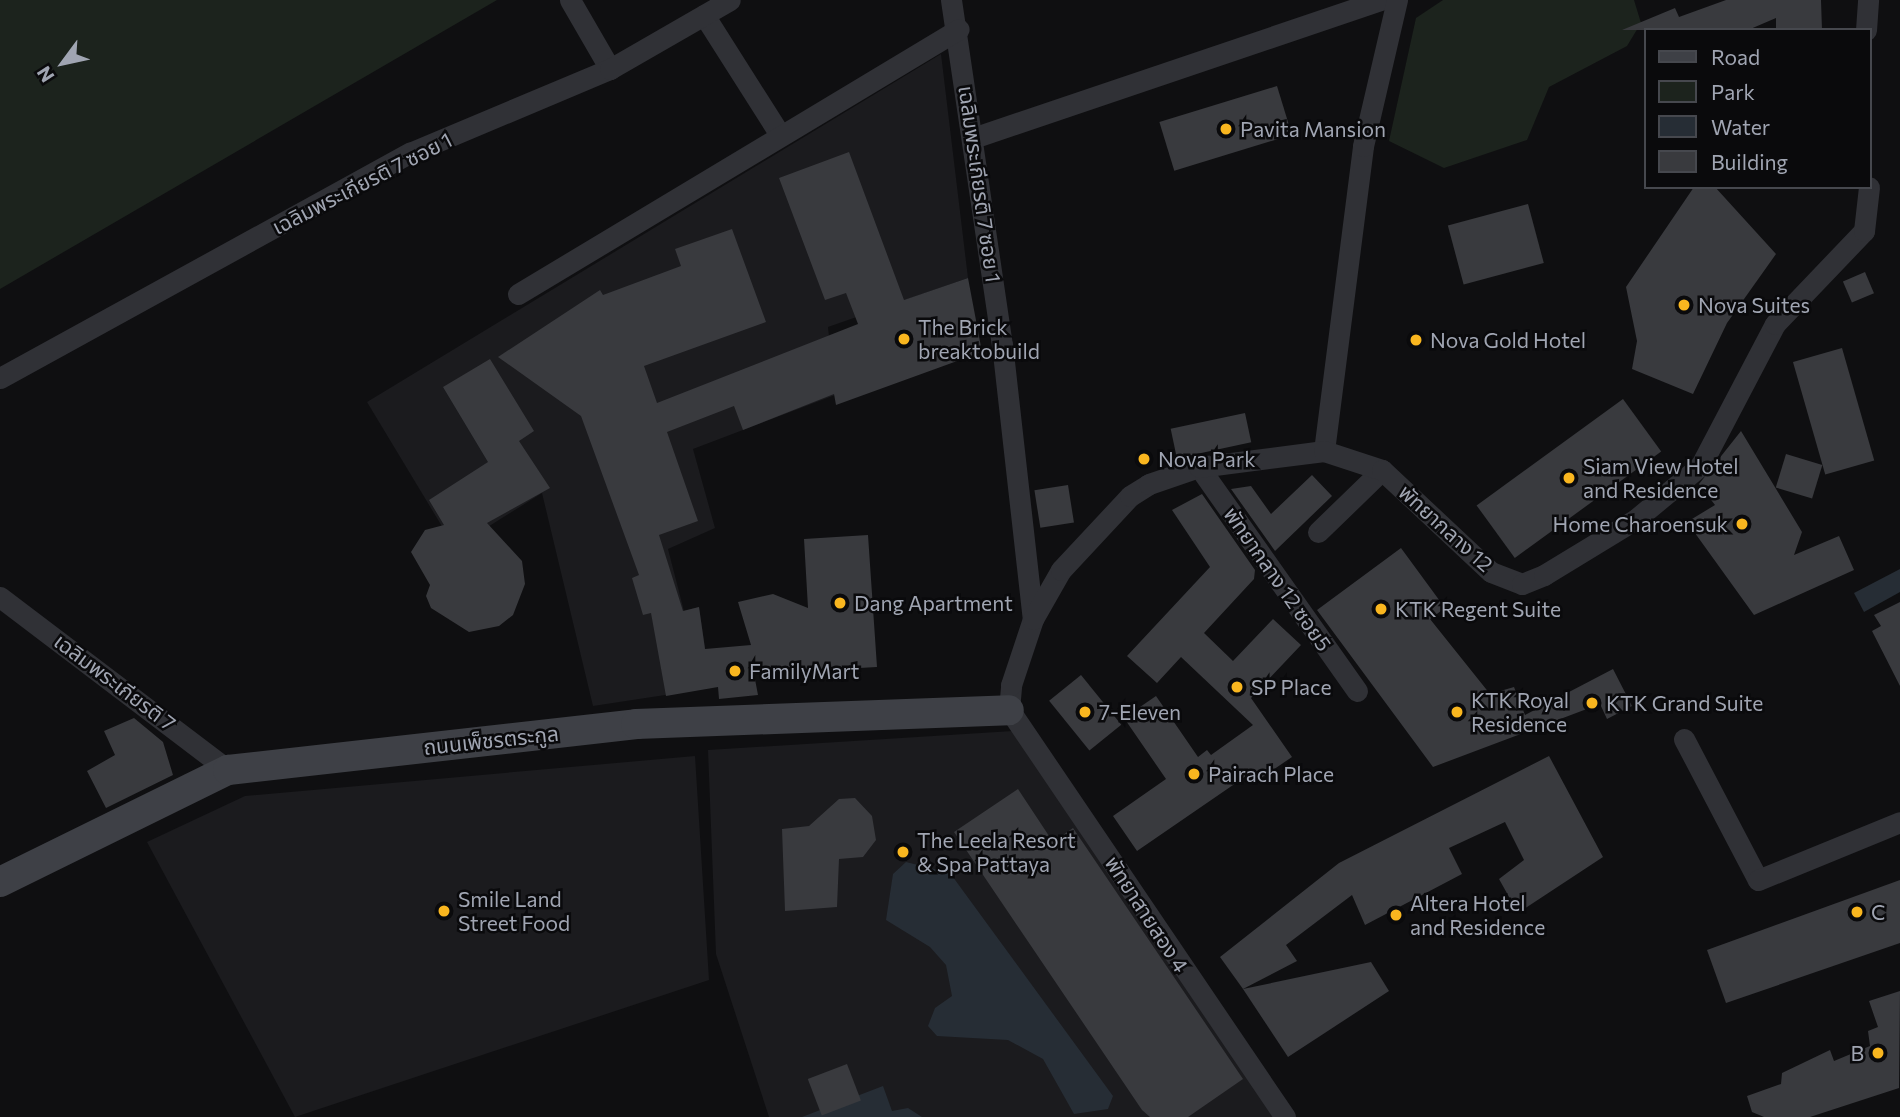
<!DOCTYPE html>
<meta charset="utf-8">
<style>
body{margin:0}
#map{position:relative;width:1900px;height:1117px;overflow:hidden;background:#0f0f11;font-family:Commissioner,"Noto Sans Thai",sans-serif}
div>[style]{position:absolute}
.built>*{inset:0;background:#1b1b1e}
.green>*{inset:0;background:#1c231d}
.water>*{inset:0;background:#262d35}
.building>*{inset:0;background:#393a3e;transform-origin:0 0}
.street>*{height:21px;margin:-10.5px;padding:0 10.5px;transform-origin:10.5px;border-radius:10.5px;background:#303136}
.secondary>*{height:30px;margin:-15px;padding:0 15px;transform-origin:15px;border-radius:15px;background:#3e4046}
.dots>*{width:19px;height:19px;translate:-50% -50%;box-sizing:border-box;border:4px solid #0a0a0c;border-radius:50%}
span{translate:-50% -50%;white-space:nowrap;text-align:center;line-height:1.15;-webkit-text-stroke:5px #0a0a0c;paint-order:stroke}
.poi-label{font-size:21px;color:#a0a5b2}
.left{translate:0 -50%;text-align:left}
.right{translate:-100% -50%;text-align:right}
.street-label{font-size:21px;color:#a0a5b2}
.legend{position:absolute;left:1644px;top:28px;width:228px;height:161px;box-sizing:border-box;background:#0a0a0c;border:2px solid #46484e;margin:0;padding:9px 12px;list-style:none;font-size:21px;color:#a0a5b2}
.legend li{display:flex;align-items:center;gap:14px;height:35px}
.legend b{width:35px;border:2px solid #46484e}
.north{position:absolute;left:28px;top:28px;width:70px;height:70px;-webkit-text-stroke:5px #0a0a0c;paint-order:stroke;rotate:237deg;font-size:19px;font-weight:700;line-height:28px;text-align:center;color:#a0a5b2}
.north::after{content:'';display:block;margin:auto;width:24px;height:32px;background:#a0a5b2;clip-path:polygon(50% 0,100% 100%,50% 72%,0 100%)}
</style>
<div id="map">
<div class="built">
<i style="clip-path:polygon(941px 54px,968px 278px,828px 327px,835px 395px,693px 449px,715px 528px,668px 549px,684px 611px,699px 607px,711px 688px,593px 706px,542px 493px,483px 530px,449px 538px,367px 402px)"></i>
<i style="clip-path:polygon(1013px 731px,1274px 1117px,769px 1117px,716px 954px,708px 750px)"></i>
<i style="clip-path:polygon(695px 756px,709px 980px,295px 1117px,147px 842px,245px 796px)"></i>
</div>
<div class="green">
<i style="clip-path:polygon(0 0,497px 0,0 289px)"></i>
<i style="clip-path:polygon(1443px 0,1634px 0,1641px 23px,1627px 46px,1549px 87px,1527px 140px,1444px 168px,1389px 141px,1416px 18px)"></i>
</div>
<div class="water">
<i style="clip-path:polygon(1900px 569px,1900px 592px,1864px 612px,1854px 593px)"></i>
<i style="clip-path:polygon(906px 862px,950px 873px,1113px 1096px,1108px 1109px,1074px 1114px,1043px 1059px,1008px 1040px,937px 1036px,928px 1026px,935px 1008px,952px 996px,946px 965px,930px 947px,886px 920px,893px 874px)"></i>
<i style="clip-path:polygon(883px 1086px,892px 1111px,908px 1108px,922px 1117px,802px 1117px)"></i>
</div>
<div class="building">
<i style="clip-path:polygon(1726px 0,1821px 0,1822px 30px,1776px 30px,1776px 18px,1748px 30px,1622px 30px,1675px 8px,1679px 17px)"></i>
<i style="left:1277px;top:86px;width:51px;height:123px;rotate:73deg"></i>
<i style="clip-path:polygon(849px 152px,904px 300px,968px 278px,982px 352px,836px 405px,834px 394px,743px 430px,734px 406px,667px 432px,698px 521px,659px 535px,683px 611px,699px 607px,705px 649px,751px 645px,738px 602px,773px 594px,808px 608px,804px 539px,868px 535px,877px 667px,754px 674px,758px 695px,719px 699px,718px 687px,666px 696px,651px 613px,643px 615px,632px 578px,639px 575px,581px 416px,498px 357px,600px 290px,603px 295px,681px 266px,675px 249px,732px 229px,766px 322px,644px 366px,657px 403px,858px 324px,846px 293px,825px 300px,779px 178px)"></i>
<i style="clip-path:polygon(1694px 187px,1715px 187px,1776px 254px,1727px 323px,1693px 394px,1632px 369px,1637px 341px,1626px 287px)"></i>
<i style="left:1528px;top:204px;width:61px;height:83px;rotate:75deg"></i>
<i style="left:1865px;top:272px;width:23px;height:24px;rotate:67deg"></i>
<i style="left:1842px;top:348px;width:117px;height:51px;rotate:74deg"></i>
<i style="clip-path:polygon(490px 359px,534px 431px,519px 441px,550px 488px,487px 523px,522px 561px,525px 584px,513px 615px,499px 626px,469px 632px,431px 608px,426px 596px,430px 585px,411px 552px,425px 530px,444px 525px,429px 500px,488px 462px,443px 387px)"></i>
<i style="left:1623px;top:399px;width:65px;height:181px;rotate:54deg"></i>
<i style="left:1245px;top:413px;width:30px;height:76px;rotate:78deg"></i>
<i style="clip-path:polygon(1741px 431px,1802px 532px,1794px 555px,1839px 536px,1854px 570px,1754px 615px,1687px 522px,1715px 505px,1699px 484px)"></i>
<i style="left:1786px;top:454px;width:38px;height:35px;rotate:17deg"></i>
<i style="clip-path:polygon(1312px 475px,1332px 496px,1275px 551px,1231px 489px,1251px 486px,1271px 514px)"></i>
<i style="left:1068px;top:485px;width:38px;height:34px;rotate:81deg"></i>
<i style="clip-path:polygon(1202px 494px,1255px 570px,1254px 579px,1204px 633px,1233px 661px,1273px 619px,1301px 645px,1251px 698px,1292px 757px,1258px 780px,1252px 772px,1137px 851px,1113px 816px,1166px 779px,1124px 718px,1156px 696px,1198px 757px,1207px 750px,1211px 755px,1253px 725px,1181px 657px,1157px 683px,1127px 656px,1210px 567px,1172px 510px)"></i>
<i style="clip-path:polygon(1401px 548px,1445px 608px,1430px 619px,1490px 694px,1514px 687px,1525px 715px,1613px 669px,1632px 706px,1607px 719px,1600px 704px,1433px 767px,1317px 610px)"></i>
<i style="clip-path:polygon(1900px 602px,1900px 686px,1872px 631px,1881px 626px,1874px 615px)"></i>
<i style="left:1081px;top:675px;width:64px;height:41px;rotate:51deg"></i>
<i style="clip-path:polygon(134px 718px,163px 742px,173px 775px,106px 808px,87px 771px,115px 755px,104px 731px)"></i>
<i style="clip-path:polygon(1549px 756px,1603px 857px,1518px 913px,1499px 879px,1524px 860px,1505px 822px,1449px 848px,1462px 874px,1365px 925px,1352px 895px,1286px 945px,1297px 961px,1243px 989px,1220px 957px,1339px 863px)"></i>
<i style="clip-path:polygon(1018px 789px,1053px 842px,1073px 828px,1243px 1079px,1188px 1117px,1150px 1117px,1142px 1110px,954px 832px)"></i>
<i style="clip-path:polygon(855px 798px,872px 816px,876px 840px,863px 857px,839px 859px,837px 907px,785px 911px,782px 829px,809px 826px,839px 799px)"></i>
<i style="clip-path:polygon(1900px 880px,1900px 943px,1726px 1003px,1707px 950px)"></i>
<i style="clip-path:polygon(1371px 962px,1389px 991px,1288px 1057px,1243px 989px)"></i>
<i style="clip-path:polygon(1900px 991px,1899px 1088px,1810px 1117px,1764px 1117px,1752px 1112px,1747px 1096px,1781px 1084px,1782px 1073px,1830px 1050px,1834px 1061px,1870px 1046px,1868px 1031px,1878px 1027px,1869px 1001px)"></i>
<i style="left:847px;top:1064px;width:39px;height:42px;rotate:69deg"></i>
</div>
<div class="street">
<i style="left:570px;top:0;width:80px;rotate:59.9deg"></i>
<i style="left:951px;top:0;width:348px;rotate:81.6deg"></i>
<i style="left:1002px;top:344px;width:277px;rotate:83.6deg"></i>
<i style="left:704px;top:15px;width:140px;rotate:57.6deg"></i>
<i style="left:1866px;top:30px;width:30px;rotate:-86deg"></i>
<i style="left:973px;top:138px;width:430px;rotate:-18.7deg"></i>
<i style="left:518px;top:294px;width:514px;rotate:-31deg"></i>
<i style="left:0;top:378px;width:468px;rotate:-28.8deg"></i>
<i style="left:410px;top:153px;width:217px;rotate:-22.8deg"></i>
<i style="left:610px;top:69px;width:138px;rotate:-29.9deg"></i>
<i style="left:1324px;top:451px;width:307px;rotate:-82.7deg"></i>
<i style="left:1363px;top:146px;width:150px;rotate:-76.9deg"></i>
<i style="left:1199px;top:467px;width:274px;rotate:54.8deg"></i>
<i style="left:1318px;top:532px;width:89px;rotate:-44.1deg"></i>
<i style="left:0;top:597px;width:286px;rotate:37.2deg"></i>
<i style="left:1684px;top:739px;width:159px;rotate:62.3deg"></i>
<i style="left:1758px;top:880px;width:153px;rotate:-22.2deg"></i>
<i style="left:1285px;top:1117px;width:492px;rotate:-124.1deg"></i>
<i style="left:1009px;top:710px;width:25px;rotate:-85deg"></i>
<i style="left:1011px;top:685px;width:70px;rotate:-71.6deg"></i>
<i style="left:1033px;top:619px;width:56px;rotate:-60.3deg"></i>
<i style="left:1061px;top:570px;width:101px;rotate:-47deg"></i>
<i style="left:1130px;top:496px;width:22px;rotate:-32deg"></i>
<i style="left:1149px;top:484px;width:53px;rotate:-18.8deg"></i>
<i style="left:1199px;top:467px;width:126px;rotate:-7.3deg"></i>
<i style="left:1324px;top:451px;width:61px;rotate:18.1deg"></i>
<i style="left:1382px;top:470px;width:149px;rotate:43.1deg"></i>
<i style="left:1491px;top:572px;width:33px;rotate:21deg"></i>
<i style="left:1522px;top:584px;width:24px;rotate:-22deg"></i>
<i style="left:1544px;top:575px;width:108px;rotate:-31.3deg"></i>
<i style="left:1636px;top:519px;width:85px;rotate:-39.7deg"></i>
<i style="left:1701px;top:465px;width:159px;rotate:-62.3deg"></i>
<i style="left:1775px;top:324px;width:129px;rotate:-46.3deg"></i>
<i style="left:1864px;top:231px;width:44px;rotate:-83.5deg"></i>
</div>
<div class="secondary">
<i style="left:0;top:882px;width:254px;rotate:-26.2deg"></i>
<i style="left:228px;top:770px;width:411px;rotate:-6.4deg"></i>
<i style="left:636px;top:724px;width:373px;rotate:-2.1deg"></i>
</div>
<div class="dots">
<i style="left:1226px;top:129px;background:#f9b61f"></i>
<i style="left:1684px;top:305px;background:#f9b61f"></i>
<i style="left:904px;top:339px;background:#f9b61f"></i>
<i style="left:1416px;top:340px;background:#f9b61f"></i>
<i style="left:1144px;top:459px;background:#f9b61f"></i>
<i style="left:1569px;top:478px;background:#f9b61f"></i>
<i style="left:1742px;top:524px;background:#f9b61f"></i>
<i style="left:840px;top:603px;background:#f9b61f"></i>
<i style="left:1381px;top:609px;background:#f9b61f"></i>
<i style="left:735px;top:671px;background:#f9b61f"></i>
<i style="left:1237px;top:687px;background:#f9b61f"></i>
<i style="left:1592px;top:703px;background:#f9b61f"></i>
<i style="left:1085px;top:712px;background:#f9b61f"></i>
<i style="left:1457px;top:712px;background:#f9b61f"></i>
<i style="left:1194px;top:774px;background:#f9b61f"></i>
<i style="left:903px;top:852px;background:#f9b61f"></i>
<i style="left:444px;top:911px;background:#f9b61f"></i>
<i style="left:1857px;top:912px;background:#f9b61f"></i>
<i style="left:1396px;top:915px;background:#f9b61f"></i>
<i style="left:1878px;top:1053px;background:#f9b61f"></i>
</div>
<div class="poi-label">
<span class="left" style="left:1240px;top:129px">Pavita Mansion</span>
<span class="left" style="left:1698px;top:305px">Nova Suites</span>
<span class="left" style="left:918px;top:339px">The Brick<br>breaktobuild</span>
<span class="left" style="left:1430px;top:340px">Nova Gold Hotel</span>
<span class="left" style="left:1158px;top:459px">Nova Park</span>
<span class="left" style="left:1583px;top:478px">Siam View Hotel<br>and Residence</span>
<span class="right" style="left:1728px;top:524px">Home Charoensuk</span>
<span class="left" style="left:854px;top:603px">Dang Apartment</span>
<span class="left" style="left:1395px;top:609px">KTK Regent Suite</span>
<span class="left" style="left:749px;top:671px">FamilyMart</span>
<span class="left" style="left:1251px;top:687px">SP Place</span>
<span class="left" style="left:1471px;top:712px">KTK Royal<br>Residence</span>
<span class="left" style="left:1606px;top:703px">KTK Grand Suite</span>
<span class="left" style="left:1099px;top:712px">7-Eleven</span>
<span class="left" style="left:1208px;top:774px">Pairach Place</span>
<span class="left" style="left:917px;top:852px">The Leela Resort<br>&amp; Spa Pattaya</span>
<span class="left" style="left:458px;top:911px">Smile Land<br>Street Food</span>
<span class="left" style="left:1410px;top:915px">Altera Hotel<br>and Residence</span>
<span class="left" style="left:1871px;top:912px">C</span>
<span class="right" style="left:1864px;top:1053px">B</span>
</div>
<div class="street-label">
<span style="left:362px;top:183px;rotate:-27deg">เฉลิมพระเกียรติ 7 ซอย 1</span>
<span style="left:980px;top:184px;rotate:82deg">เฉลิมพระเกียรติ 7 ซอย 1</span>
<span style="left:1446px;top:528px;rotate:42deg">พัทยากลาง 12</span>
<span style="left:1278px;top:579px;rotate:55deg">พัทยากลาง 12 ซอย5</span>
<span style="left:115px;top:682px;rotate:37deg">เฉลิมพระเกียรติ 7</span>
<span style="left:491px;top:740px;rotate:-6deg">ถนนเพ็ชรตระกูล</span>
<span style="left:1147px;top:914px;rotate:57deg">พัทยาสายสอง 4</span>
</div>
<ul class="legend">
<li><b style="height:9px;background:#3e4046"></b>Road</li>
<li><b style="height:19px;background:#1c231d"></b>Park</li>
<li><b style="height:19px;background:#262d35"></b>Water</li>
<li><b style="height:19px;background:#393a3e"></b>Building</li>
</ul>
<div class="north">N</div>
</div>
